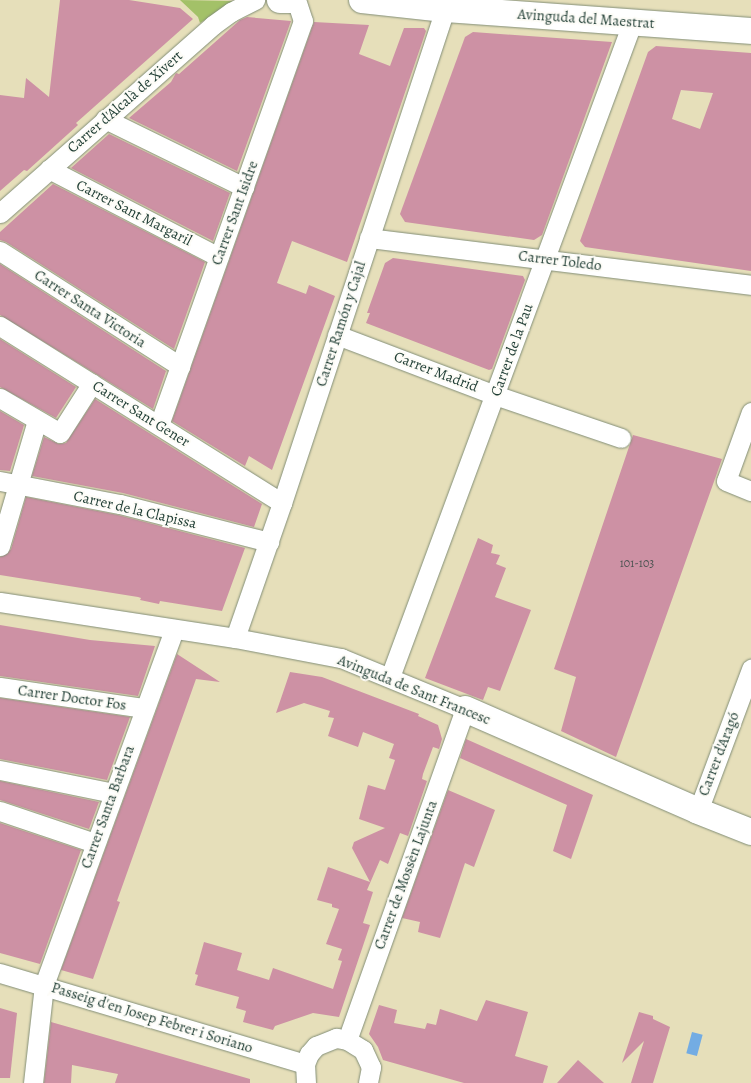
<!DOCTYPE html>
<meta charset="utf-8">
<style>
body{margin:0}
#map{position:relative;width:751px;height:1083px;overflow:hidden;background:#e6dfba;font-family:Alegreya,serif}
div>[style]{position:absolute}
.green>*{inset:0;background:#a3c168}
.water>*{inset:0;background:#73ace3;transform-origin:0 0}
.building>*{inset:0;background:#cd91a4}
.roads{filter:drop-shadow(0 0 1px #828e77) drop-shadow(0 0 1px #828e77)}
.street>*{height:19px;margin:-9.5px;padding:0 9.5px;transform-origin:9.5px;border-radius:9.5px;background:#fff}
.secondary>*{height:26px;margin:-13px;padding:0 13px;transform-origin:13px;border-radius:13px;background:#fff}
span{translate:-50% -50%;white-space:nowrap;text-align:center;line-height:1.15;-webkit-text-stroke:4px #fdfcf7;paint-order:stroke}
.number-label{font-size:12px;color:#4a5250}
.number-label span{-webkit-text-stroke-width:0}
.street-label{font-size:15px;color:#1f3d34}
</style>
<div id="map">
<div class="green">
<i style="clip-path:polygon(180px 0,232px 1px,232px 3px,200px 23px,198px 17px)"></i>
</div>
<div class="water">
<i style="left:692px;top:1032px;width:11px;height:22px;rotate:15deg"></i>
</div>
<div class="building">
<i style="clip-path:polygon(60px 0,129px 0,180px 8px,193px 19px,76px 123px,78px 125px,27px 171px,24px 170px,0 191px,0 95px,24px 98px,26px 78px,49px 97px)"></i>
<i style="clip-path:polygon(247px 17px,291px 21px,237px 171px,129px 118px,171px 82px,176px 73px,179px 74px,240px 20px)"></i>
<i style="clip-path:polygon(314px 22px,369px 25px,359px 54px,390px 66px,404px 28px,424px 28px,426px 31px,347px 262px,292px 241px,277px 283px,306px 294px,309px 285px,335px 296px,272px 470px,249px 456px,245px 466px,172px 421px)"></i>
<i style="clip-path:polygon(473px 32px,612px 42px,542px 235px,534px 240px,405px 222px,400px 214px,465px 37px)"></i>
<i style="clip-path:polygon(evenodd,656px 46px,751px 53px,751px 271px,585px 247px,580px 241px,648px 52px,656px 46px,681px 90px,713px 93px,700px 129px,672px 119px,681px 90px)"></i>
<i style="clip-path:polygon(109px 134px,230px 193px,213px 241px,71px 168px)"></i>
<i style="clip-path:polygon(53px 184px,205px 262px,174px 349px,6px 242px,0 240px,0 232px)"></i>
<i style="clip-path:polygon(393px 258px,523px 276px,525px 280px,492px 369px,489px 370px,366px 323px,370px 313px,367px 313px,385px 263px)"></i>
<i style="clip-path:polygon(0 264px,166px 371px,153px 409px,0 315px)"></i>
<i style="clip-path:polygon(0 339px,76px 387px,56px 418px,0 387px)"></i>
<i style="clip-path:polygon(95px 399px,262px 504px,254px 527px,123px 493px,32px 476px,44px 437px,59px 444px,66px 443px)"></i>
<i style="clip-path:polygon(0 411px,24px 425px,10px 471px,0 470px)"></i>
<i style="clip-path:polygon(633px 435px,722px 459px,616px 757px,561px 731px,576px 677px,554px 669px)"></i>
<i style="clip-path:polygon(26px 497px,118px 515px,245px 548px,222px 611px,160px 601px,159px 604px,140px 600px,141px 598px,138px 597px,0 575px,0 557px,7px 554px,11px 549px)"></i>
<i style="clip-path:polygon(478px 538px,493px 545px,491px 553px,500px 555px,496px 564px,506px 568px,495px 597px,531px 610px,500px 691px,488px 687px,483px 700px,425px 678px)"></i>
<i style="clip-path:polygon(0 625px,90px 640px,155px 646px,138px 696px,0 676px)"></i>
<i style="clip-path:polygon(177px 654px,220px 682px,196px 679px,117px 901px,120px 902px,93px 979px,61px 970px)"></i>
<i style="clip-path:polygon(290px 672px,322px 677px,419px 714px,418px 716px,438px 725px,442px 739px,439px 749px,433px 747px,423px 774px,422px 779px,427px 781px,408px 836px,400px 833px,388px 864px,380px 860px,367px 890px,373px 892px,363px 923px,370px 925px,339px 1017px,313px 1013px,275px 1026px,273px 1030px,243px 1022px,246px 1011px,236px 1008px,239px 997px,195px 985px,198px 975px,195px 974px,204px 942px,242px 953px,237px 970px,269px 980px,273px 968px,333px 989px,342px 961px,338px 960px,342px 949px,326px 944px,339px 909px,332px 907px,332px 904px,317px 900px,328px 867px,370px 882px,352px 848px,354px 842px,385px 828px,359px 819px,368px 785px,385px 790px,395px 760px,389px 758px,394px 744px,363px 732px,358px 747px,328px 736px,334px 718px,328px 717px,330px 711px,304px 703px,276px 713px)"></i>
<i style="clip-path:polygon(0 698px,130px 717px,107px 780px,0 759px)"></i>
<i style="clip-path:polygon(466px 739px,593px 795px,571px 859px,553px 851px,567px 805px,460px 758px)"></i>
<i style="clip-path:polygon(0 781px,99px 802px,89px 829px,0 800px)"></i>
<i style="clip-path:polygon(448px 790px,495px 810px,474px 867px,465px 863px,440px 938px,418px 932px,420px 922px,402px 918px)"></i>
<i style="clip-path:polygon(0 823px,81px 850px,40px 964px,0 953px)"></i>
<i style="clip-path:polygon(486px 1000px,528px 1012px,515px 1056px,548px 1066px,543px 1083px,464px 1083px,383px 1060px,378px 1047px,369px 1034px,379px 1005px,397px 1010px,394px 1023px,425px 1029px,427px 1023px,436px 1025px,440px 1009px,477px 1021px)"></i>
<i style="clip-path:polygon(0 1008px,17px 1013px,10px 1078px,0 1078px)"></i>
<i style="clip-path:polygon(639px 1012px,653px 1016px,653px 1019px,670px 1027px,653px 1083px,631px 1083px,644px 1041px,622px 1063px)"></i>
<i style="clip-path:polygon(51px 1022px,250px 1079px,250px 1083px,115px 1083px,118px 1074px,72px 1065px,71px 1083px,44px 1083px)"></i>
<i style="clip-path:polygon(578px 1060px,604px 1083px,557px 1083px)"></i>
</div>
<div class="roads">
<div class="street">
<i style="left:105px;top:119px;width:155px;rotate:26.1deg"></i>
<i style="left:49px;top:169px;width:191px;rotate:27.4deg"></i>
<i style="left:0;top:213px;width:284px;rotate:-41.4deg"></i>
<i style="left:213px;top:25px;width:22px;rotate:-36deg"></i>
<i style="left:231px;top:12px;width:27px;rotate:-27deg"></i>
<i style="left:369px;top:238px;width:385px;rotate:7deg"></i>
<i style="left:0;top:251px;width:214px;rotate:32.6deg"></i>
<i style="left:0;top:326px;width:333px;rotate:32.1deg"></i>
<i style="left:337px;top:335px;width:169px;rotate:20.8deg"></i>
<i style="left:495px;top:395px;width:133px;rotate:18.8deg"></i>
<i style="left:0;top:398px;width:69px;rotate:30.3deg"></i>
<i style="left:60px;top:433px;width:59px;rotate:-57.4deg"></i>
<i style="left:751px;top:412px;width:73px;rotate:109.9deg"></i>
<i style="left:726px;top:481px;width:27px;rotate:22deg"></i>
<i style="left:159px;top:425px;width:429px;rotate:-70.4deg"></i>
<i style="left:303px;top:21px;width:22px;rotate:-108deg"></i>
<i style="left:0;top:481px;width:122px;rotate:10.9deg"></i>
<i style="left:120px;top:504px;width:154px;rotate:14.3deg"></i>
<i style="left:0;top:546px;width:131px;rotate:-73.6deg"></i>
<i style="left:0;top:602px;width:238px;rotate:8.7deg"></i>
<i style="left:235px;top:638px;width:108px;rotate:10.7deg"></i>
<i style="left:341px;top:658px;width:134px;rotate:22.4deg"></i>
<i style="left:465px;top:709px;width:351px;rotate:109.6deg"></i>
<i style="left:235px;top:638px;width:143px;rotate:-70.8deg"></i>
<i style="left:282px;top:503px;width:520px;rotate:-71.74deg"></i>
<i style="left:390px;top:677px;width:697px;rotate:-69.69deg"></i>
<i style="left:0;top:687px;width:146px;rotate:8.3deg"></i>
<i style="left:0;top:770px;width:115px;rotate:11.5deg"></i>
<i style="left:0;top:811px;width:100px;rotate:18.6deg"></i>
<i style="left:698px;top:811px;width:152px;rotate:-69.5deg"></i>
<i style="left:0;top:973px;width:318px;rotate:16.6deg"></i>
<i style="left:33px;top:1083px;width:99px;rotate:-83.6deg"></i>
<i style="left:44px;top:985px;width:379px;rotate:-69.9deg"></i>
<i style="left:306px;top:1083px;width:19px;rotate:-93deg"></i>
<i style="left:305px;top:1064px;width:11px;rotate:-68deg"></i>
<i style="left:309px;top:1054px;width:11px;rotate:-49deg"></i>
<i style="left:316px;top:1046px;width:22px;rotate:-22deg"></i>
<i style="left:336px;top:1038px;width:11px;rotate:10deg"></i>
<i style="left:347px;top:1040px;width:19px;rotate:32deg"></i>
<i style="left:363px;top:1050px;width:19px;rotate:65deg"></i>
<i style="left:371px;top:1067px;width:16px;rotate:101deg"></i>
</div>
<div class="secondary">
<i style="left:280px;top:0;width:13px"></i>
<i style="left:362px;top:0;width:83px;rotate:6.2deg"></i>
<i style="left:445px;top:9px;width:307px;rotate:4.1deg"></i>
<i style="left:465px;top:709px;width:254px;rotate:23.6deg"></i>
<i style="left:698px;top:811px;width:57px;rotate:21.6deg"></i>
</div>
</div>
<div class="number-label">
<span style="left:637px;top:564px">101-103</span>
</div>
<div class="street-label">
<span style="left:586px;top:19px;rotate:4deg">Avinguda del Maestrat</span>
<span style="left:125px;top:102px;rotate:-41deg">Carrer d'Alcalà de Xivert</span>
<span style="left:134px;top:213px;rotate:27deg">Carrer Sant Margaril</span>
<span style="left:235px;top:213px;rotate:-70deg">Carrer Sant Isidre</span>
<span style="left:560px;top:261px;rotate:7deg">Carrer Toledo</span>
<span style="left:90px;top:309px;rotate:33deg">Carrer Santa Victoria</span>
<span style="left:341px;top:324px;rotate:-72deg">Carrer Ramón y Cajal</span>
<span style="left:512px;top:350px;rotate:-70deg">Carrer de la Pau</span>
<span style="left:436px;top:372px;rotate:21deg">Carrer Madrid</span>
<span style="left:141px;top:414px;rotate:32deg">Carrer Sant Gener</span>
<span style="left:135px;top:510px;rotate:13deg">Carrer de la Clapissa</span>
<span style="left:414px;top:690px;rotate:22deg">Avinguda de Sant Francesc</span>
<span style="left:72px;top:698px;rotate:8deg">Carrer Doctor Fos</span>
<span style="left:719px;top:754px;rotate:-69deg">Carrer d'Aragó</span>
<span style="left:108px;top:807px;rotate:-70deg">Carrer Santa Barbara</span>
<span style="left:406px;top:875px;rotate:-70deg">Carrer de Mossèn Lajunta</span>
<span style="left:152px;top:1018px;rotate:17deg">Passeig d'en Josep Febrer i Soriano</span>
</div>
</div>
